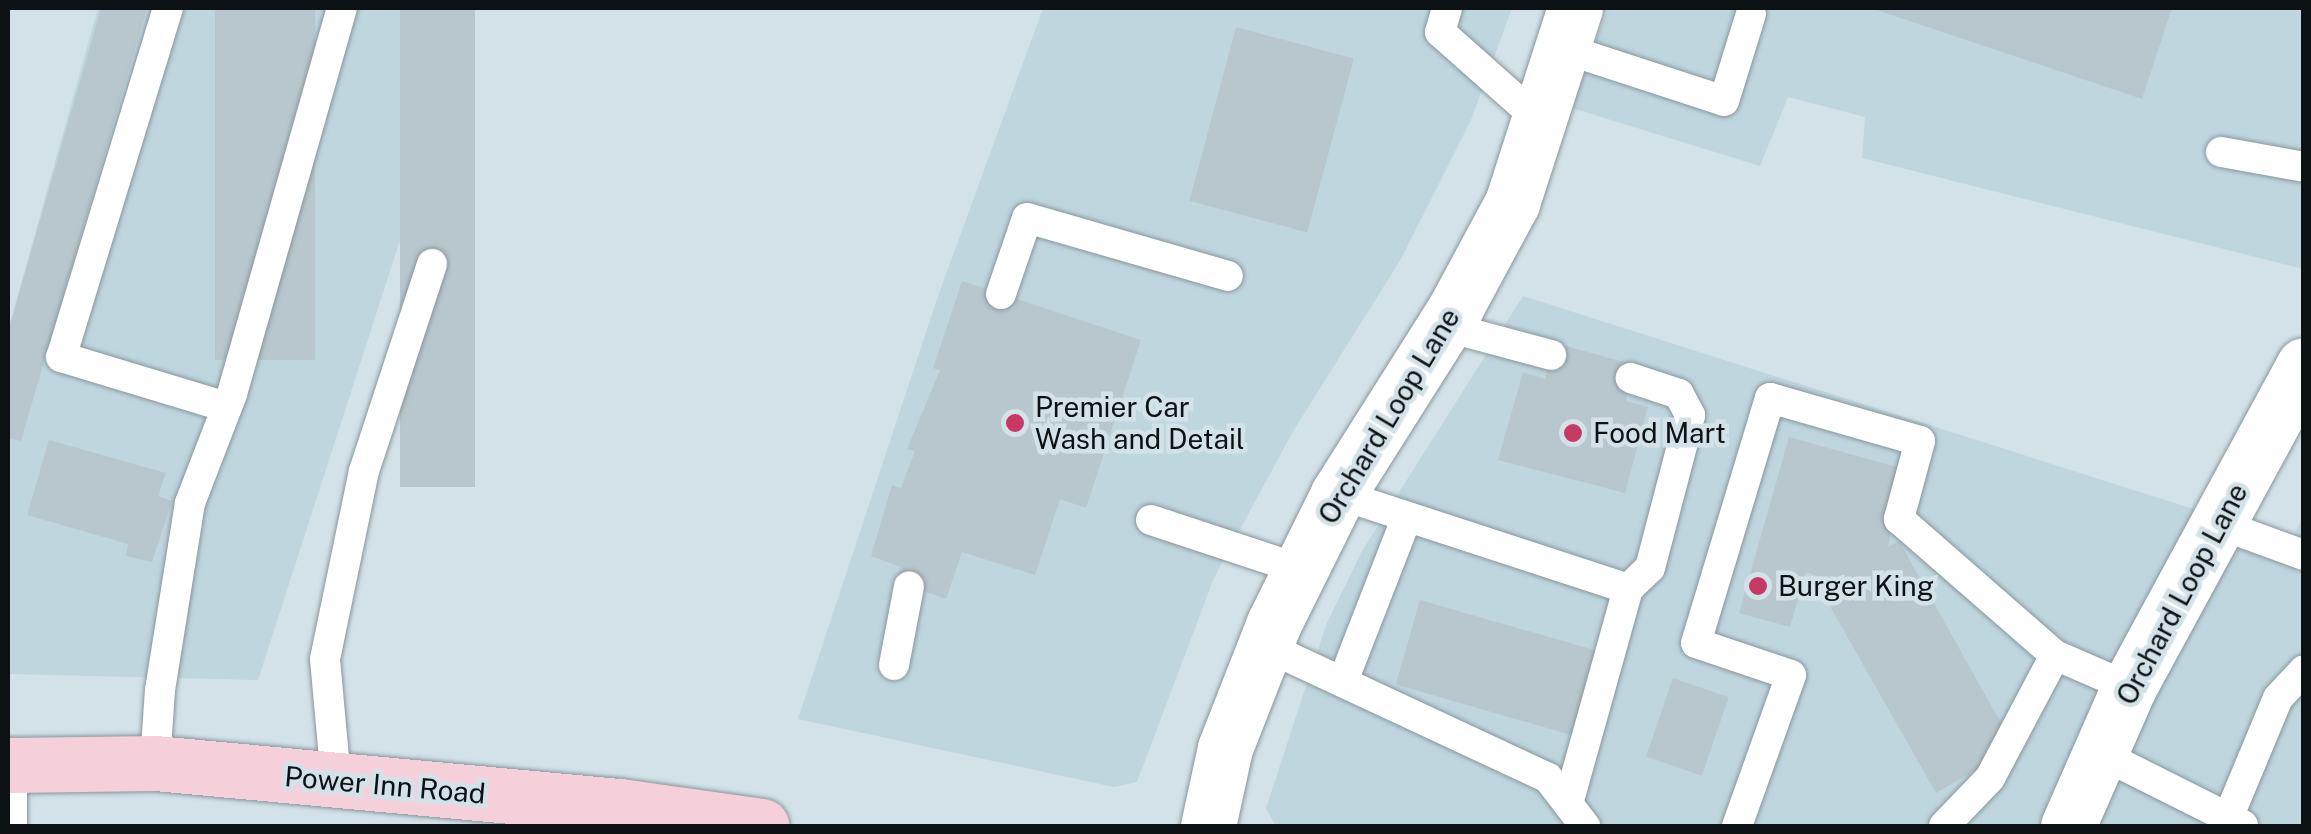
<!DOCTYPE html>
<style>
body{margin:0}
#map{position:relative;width:2311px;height:834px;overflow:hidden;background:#d3e2e8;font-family:"Public Sans",sans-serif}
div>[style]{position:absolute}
.built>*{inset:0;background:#bfd6df}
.building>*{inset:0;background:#b8c7cd;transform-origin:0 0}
.roads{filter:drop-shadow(0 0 2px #88969c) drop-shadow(0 0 2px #88969c)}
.lane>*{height:30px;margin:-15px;padding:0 15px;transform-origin:15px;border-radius:15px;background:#fff}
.street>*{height:55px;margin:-27.5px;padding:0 27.5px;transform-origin:27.5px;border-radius:27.5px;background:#fff}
.secondary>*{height:55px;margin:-27.5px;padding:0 27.5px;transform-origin:27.5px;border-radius:27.5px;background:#f5d0da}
.dots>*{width:28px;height:28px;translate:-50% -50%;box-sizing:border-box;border:5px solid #d3e2e8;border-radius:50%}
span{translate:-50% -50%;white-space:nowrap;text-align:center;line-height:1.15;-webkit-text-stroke:9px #d3e2e8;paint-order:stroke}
.poi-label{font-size:28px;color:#0c1113}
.left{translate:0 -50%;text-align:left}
.street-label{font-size:28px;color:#0c1113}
.frame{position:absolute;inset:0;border:10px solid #0c1113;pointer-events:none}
</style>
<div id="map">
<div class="built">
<i style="clip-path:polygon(98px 8px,475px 8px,258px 680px,8px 674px,8px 330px)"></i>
<i style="clip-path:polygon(1043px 8px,1512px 8px,1471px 120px,1401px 259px,1292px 433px,1214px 578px,1137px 782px,1114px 787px,798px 719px,937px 299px)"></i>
<i style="clip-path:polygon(1608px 8px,2303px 8px,2303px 269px,1862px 158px,1865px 117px,1788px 97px,1760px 166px,1572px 108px)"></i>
<i style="clip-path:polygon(1523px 296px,2291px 540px,2303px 517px,2303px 826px,1275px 825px,1266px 808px,1326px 625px,1362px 551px)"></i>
</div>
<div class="building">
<i style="clip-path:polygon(101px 8px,147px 8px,21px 441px,8px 438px,8px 332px)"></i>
<i style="left:215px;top:8px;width:100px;height:352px"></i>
<i style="left:400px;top:8px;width:75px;height:479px"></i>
<i style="clip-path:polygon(1871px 8px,2172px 8px,2142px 99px)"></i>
<i style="left:1236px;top:27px;width:122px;height:180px;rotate:15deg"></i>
<i style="clip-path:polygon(962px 281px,1141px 340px,1086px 508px,1060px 499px,1035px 575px,962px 552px,946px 599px,896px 581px,901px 567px,871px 556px,892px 485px,901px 488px,915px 451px,907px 449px,940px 370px,933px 368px)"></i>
<i style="clip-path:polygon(1555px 343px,1635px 365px,1626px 401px,1648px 407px,1625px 493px,1498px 460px,1523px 372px,1545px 379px)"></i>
<i style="clip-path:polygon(1789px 437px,1904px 469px,1888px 547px,1899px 541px,2015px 748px,1936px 793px,1819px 587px,1829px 581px,1806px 572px,1790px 627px,1739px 613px)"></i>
<i style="clip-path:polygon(49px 440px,166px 473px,158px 496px,172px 501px,152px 562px,126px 556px,128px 544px,27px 515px)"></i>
<i style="left:1420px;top:600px;width:197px;height:88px;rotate:16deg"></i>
<i style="left:1673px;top:678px;width:59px;height:83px;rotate:19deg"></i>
</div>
<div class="roads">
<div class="lane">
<i style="left:168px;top:8px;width:365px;rotate:107deg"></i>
<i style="left:61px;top:357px;width:173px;rotate:16.8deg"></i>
<i style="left:1447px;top:8px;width:25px;rotate:106deg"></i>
<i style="left:1440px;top:32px;width:132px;rotate:41.6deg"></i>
<i style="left:1562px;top:48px;width:170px;rotate:18.1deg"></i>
<i style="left:1724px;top:101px;width:91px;rotate:-72.8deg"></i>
<i style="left:2221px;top:152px;width:84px;rotate:10.2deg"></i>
<i style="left:1001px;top:294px;width:80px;rotate:-71.1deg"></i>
<i style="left:1027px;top:218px;width:209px;rotate:16.1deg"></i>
<i style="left:1443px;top:326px;width:112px;rotate:15deg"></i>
<i style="left:1338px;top:494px;width:305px;rotate:18.1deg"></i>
<i style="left:1628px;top:589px;width:223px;rotate:105.6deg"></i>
<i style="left:1151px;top:520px;width:156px;rotate:18.3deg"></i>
<i style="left:2216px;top:523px;width:94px;rotate:20deg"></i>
<i style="left:1628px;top:589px;width:30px;rotate:-44deg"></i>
<i style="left:1650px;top:568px;width:158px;rotate:-75.3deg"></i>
<i style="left:1690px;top:415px;width:24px;rotate:-118deg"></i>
<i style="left:1679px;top:394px;width:51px;rotate:-161.6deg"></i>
<i style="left:1265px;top:646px;width:312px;rotate:25deg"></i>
<i style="left:1548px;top:778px;width:61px;rotate:52.4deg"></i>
<i style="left:894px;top:665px;width:80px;rotate:-79.2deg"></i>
<i style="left:1343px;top:681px;width:176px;rotate:-68.7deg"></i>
<i style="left:2099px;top:753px;width:161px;rotate:26.6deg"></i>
<i style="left:155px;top:763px;width:73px;rotate:-86.1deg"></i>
<i style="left:160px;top:690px;width:189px;rotate:-80.9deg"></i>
<i style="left:190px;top:503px;width:117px;rotate:-68.9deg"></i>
<i style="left:232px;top:394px;width:401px;rotate:-74.1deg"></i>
<i style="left:12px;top:765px;width:61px;rotate:90deg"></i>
<i style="left:336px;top:780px;width:121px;rotate:-95.2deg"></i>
<i style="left:325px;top:659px;width:192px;rotate:-78.3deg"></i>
<i style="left:364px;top:471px;width:218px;rotate:-71.8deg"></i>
<i style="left:2228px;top:818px;width:130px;rotate:-67.4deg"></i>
<i style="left:2278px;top:698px;width:38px;rotate:-47deg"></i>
<i style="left:1737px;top:826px;width:160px;rotate:-70.3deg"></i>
<i style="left:1791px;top:675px;width:100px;rotate:-161.4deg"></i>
<i style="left:1696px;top:643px;width:256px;rotate:-73.2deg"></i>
<i style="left:1770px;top:398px;width:156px;rotate:16deg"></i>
<i style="left:1920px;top:441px;width:81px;rotate:105.1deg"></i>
<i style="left:1899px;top:519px;width:207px;rotate:41.1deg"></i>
<i style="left:1944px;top:826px;width:66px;rotate:-46.2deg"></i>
<i style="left:1990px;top:778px;width:139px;rotate:-62.1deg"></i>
<i style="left:2055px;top:655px;width:81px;rotate:23.4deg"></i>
</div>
<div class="street">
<i style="left:1208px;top:826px;width:80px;rotate:-77.7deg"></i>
<i style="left:1225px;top:748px;width:134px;rotate:-68.6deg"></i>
<i style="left:1274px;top:623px;width:144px;rotate:-63.6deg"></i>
<i style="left:1338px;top:494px;width:221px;rotate:-57.7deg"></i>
<i style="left:1456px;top:307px;width:118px;rotate:-61.7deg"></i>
<i style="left:1512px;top:203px;width:205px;rotate:-72.1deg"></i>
<i style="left:2068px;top:826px;width:152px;rotate:-66.3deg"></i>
<i style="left:2129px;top:687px;width:366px;rotate:-61.5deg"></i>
</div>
<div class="secondary">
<i style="left:8px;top:765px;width:147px;rotate:-0.8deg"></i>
<i style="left:155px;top:763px;width:467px;rotate:5.3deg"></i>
<i style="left:620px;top:806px;width:143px;rotate:8deg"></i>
</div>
</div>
<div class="dots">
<i style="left:1015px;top:423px;background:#c73965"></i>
<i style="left:1573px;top:433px;background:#c73965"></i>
<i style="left:1758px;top:586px;background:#c73965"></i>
</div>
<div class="poi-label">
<span class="left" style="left:1035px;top:423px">Premier Car<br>Wash and Detail</span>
<span class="left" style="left:1593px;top:433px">Food Mart</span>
<span class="left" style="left:1778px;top:586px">Burger King</span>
</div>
<div class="street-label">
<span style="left:1389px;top:416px;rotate:-59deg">Orchard Loop Lane</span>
<span style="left:2182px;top:594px;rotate:-62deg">Orchard Loop Lane</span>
<span style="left:385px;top:785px;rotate:5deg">Power Inn Road</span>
</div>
<div class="frame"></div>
</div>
